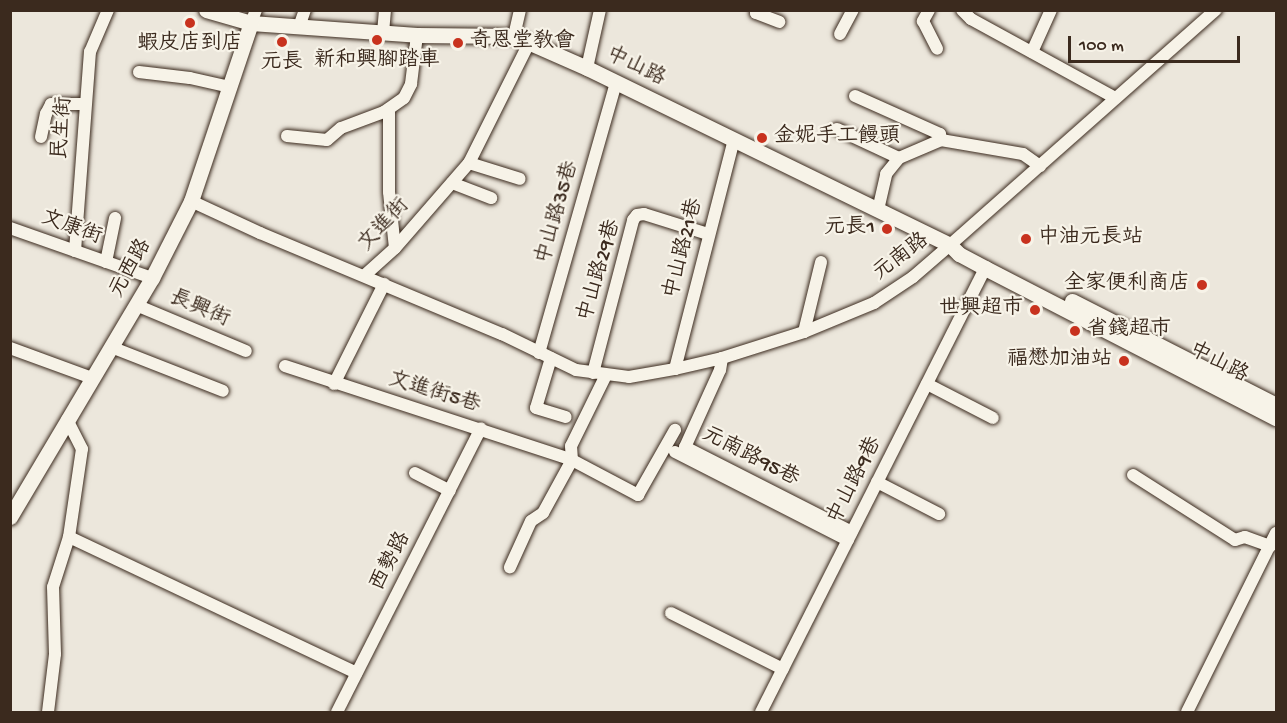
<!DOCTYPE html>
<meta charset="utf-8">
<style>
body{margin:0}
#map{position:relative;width:1287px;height:723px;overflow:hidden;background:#ece7dc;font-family:"Gochi Hand","LXGW WenKai TC",sans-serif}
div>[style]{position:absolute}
.roads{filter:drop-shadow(0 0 2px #3b2a1e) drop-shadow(0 0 2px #3b2a1e)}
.minor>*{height:12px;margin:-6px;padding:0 6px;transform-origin:6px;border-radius:6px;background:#f7f3e8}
.major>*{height:15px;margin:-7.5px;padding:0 7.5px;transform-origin:7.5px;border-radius:7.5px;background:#f7f3e8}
.dots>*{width:16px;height:16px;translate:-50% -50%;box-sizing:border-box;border:3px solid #f7f3e8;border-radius:50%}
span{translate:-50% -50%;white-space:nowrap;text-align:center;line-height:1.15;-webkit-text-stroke:4.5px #f7f3e8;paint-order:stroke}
.poi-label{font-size:21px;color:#3b2a1e}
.left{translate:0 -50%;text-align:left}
.right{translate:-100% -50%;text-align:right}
.street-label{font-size:21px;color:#3b2a1e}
.frame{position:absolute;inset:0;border:12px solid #3b2a1e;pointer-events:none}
.scale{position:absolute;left:1068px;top:36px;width:172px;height:27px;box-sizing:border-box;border:3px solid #3b2a1e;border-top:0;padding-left:8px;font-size:18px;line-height:21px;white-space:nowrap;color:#3b2a1e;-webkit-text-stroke:4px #f7f3e8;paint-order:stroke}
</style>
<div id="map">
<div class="roads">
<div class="minor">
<i style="left:756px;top:10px;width:3px;rotate:90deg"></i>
<i style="left:756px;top:13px;width:25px;rotate:21deg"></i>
<i style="left:929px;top:10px;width:13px;rotate:119deg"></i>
<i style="left:923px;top:21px;width:31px;rotate:63deg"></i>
<i style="left:962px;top:10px;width:13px;rotate:45deg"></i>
<i style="left:971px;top:19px;width:164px;rotate:28.7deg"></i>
<i style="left:251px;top:23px;width:14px;rotate:-69deg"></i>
<i style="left:299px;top:27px;width:18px;rotate:-71deg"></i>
<i style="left:383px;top:33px;width:23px;rotate:-85deg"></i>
<i style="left:840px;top:34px;width:27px;rotate:-62deg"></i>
<i style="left:514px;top:36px;width:27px;rotate:-77deg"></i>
<i style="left:1032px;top:52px;width:46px;rotate:-65.7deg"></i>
<i style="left:587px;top:68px;width:59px;rotate:-77.4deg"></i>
<i style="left:139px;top:72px;width:51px;rotate:6.7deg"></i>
<i style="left:190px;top:78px;width:41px;rotate:12.7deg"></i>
<i style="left:855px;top:96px;width:93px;rotate:24.1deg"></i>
<i style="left:940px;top:134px;width:6px;rotate:81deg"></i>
<i style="left:389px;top:109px;width:83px;rotate:90deg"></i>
<i style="left:389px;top:192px;width:56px;rotate:83.9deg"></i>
<i style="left:837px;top:129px;width:68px;rotate:25.1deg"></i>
<i style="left:287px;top:136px;width:40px;rotate:5.7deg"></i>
<i style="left:327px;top:140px;width:18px;rotate:-41deg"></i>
<i style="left:341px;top:128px;width:46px;rotate:-20.4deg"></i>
<i style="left:384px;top:112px;width:24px;rotate:-35deg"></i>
<i style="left:404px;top:98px;width:16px;rotate:-63deg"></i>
<i style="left:411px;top:84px;width:49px;rotate:-83deg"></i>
<i style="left:41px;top:137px;width:24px;rotate:-78deg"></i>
<i style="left:46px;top:114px;width:11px;rotate:-63deg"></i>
<i style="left:51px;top:104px;width:33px"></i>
<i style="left:469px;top:163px;width:53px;rotate:17.4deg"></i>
<i style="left:452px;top:183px;width:42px;rotate:21deg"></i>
<i style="left:191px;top:201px;width:76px;rotate:24.9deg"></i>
<i style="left:260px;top:233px;width:262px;rotate:22.7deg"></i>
<i style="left:502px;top:334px;width:82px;rotate:25.9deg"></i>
<i style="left:576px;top:370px;width:53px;rotate:7.5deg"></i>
<i style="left:629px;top:377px;width:47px;rotate:-9.9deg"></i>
<i style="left:675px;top:369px;width:48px;rotate:-13.2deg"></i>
<i style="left:722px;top:358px;width:86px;rotate:-17.6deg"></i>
<i style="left:804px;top:332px;width:76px;rotate:-22.5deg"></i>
<i style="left:874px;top:303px;width:47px;rotate:-33.7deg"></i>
<i style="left:913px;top:277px;width:49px;rotate:-40.9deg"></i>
<i style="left:950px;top:245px;width:355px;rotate:-41.5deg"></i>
<i style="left:878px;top:210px;width:37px;rotate:-77deg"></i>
<i style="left:886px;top:174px;width:21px;rotate:-51deg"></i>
<i style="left:899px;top:158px;width:46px;rotate:-23.2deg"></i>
<i style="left:941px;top:140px;width:83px;rotate:9.7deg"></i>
<i style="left:1023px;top:154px;width:21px;rotate:35deg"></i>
<i style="left:10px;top:228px;width:151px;rotate:19.4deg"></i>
<i style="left:75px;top:251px;width:200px;rotate:-85.7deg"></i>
<i style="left:90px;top:52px;width:46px;rotate:-66.8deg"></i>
<i style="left:106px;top:262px;width:45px;rotate:-78.4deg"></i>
<i style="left:365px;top:275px;width:40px;rotate:-42deg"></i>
<i style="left:395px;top:248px;width:113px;rotate:-49deg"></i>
<i style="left:469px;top:163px;width:134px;rotate:-63.4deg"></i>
<i style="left:136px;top:305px;width:119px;rotate:22.7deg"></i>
<i style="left:804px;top:332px;width:72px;rotate:-76.3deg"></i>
<i style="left:111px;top:347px;width:120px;rotate:21.4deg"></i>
<i style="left:10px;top:348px;width:87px;rotate:20.1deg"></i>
<i style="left:539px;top:353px;width:281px;rotate:-74.1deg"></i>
<i style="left:551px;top:358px;width:52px;rotate:106.7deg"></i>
<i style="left:536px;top:408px;width:31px;rotate:17deg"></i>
<i style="left:722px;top:358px;width:12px;rotate:99deg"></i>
<i style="left:720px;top:370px;width:85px;rotate:114.4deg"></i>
<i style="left:685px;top:447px;width:187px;rotate:27deg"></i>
<i style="left:285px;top:366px;width:302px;rotate:18.1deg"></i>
<i style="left:572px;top:460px;width:60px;rotate:118.7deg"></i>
<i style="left:543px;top:513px;width:14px;rotate:146deg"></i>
<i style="left:531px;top:521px;width:51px;rotate:114.5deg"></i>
<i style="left:675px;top:369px;width:236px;rotate:-75.6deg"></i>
<i style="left:593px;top:373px;width:158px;rotate:-75.3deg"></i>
<i style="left:633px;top:220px;width:6px;rotate:-51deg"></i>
<i style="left:637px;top:215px;width:7px;rotate:-8deg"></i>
<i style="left:644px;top:214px;width:67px;rotate:17.4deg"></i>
<i style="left:606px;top:375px;width:79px;rotate:116.2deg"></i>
<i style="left:571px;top:446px;width:14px;rotate:86deg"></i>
<i style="left:572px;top:460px;width:75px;rotate:27.9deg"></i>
<i style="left:638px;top:495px;width:75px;rotate:-60.4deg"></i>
<i style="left:334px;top:384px;width:112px;rotate:-63.4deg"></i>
<i style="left:927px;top:384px;width:74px;rotate:27.3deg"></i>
<i style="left:675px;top:452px;width:194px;rotate:27deg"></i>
<i style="left:415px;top:473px;width:39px;rotate:27deg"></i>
<i style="left:1133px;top:475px;width:121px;rotate:32.5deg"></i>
<i style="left:1235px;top:540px;width:10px;rotate:-17deg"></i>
<i style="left:1245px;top:537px;width:27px;rotate:20deg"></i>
<i style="left:877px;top:482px;width:70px;rotate:27.3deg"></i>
<i style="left:69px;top:537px;width:318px;rotate:25.3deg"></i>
<i style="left:671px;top:613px;width:125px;rotate:26.6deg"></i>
<i style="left:48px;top:712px;width:58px;rotate:-83.1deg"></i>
<i style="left:55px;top:654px;width:67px;rotate:-91.7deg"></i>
<i style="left:53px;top:587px;width:52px;rotate:-72.3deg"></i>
<i style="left:69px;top:537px;width:89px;rotate:-81.6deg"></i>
<i style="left:82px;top:449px;width:33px;rotate:-117deg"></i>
<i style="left:337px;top:712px;width:318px;rotate:-63.1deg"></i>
<i style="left:761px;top:712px;width:497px;rotate:-63.2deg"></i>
<i style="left:1187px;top:712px;width:200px;rotate:-63.6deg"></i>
</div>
<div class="major">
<i style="left:206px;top:10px;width:47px;rotate:16.1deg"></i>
<i style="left:251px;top:23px;width:166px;rotate:4.1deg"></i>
<i style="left:417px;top:35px;width:97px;rotate:0.6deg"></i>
<i style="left:514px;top:36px;width:80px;rotate:23.7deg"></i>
<i style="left:587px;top:68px;width:404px;rotate:26deg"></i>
<i style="left:950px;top:245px;width:13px;rotate:45deg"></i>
<i style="left:959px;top:254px;width:30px;rotate:28deg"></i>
<i style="left:985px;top:268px;width:327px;rotate:27.3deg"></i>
<i style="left:1072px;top:301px;width:229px;rotate:27deg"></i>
<i style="left:10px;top:517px;width:278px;rotate:-59.3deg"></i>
<i style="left:152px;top:278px;width:86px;rotate:-63.1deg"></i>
<i style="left:191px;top:201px;width:188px;rotate:-71.4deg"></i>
</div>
</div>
<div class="dots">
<i style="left:190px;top:23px;background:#c8321e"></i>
<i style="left:377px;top:40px;background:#c8321e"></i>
<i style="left:282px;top:42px;background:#c8321e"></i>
<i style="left:458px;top:43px;background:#c8321e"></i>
<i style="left:762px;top:138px;background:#c8321e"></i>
<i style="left:887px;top:229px;background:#c8321e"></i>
<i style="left:1026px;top:239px;background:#c8321e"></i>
<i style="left:1202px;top:285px;background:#c8321e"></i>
<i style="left:1035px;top:310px;background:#c8321e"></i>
<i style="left:1075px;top:331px;background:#c8321e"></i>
<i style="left:1124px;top:361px;background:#c8321e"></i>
</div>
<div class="poi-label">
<span class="left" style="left:470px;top:43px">奇恩堂教會</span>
<span style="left:190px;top:45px">蝦皮店到店</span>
<span style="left:377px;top:62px">新和興腳踏車</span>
<span style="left:282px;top:64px">元長</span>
<span class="left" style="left:774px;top:138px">金妮手工饅頭</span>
<span class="right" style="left:875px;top:229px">元長1</span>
<span class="left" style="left:1038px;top:239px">中油元長站</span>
<span class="right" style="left:1190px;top:285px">全家便利商店</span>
<span class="right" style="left:1023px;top:310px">世興超市</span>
<span class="left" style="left:1087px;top:331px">省錢超市</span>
<span class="right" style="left:1112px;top:361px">福懋加油站</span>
</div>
<div class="street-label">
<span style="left:635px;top:68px;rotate:26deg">中山路</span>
<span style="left:64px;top:128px;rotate:-86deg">民生街</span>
<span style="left:559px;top:213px;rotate:-74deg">中山路35巷</span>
<span style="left:385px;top:226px;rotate:-47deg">文進街</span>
<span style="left:71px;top:229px;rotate:20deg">文康街</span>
<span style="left:685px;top:249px;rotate:-76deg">中山路21巷</span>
<span style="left:902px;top:258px;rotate:-37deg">元南路</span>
<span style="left:132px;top:269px;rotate:-61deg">元西路</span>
<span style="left:601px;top:271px;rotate:-74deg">中山路29巷</span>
<span style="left:199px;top:310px;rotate:23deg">長興街</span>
<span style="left:1218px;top:364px;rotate:27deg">中山路</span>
<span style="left:434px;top:394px;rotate:17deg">文進街5巷</span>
<span style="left:750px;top:458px;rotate:27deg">元南路95巷</span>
<span style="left:856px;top:481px;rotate:-63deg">中山路9巷</span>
<span style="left:392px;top:562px;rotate:-63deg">西勢路</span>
</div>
<div class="frame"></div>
<div class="scale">100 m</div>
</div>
